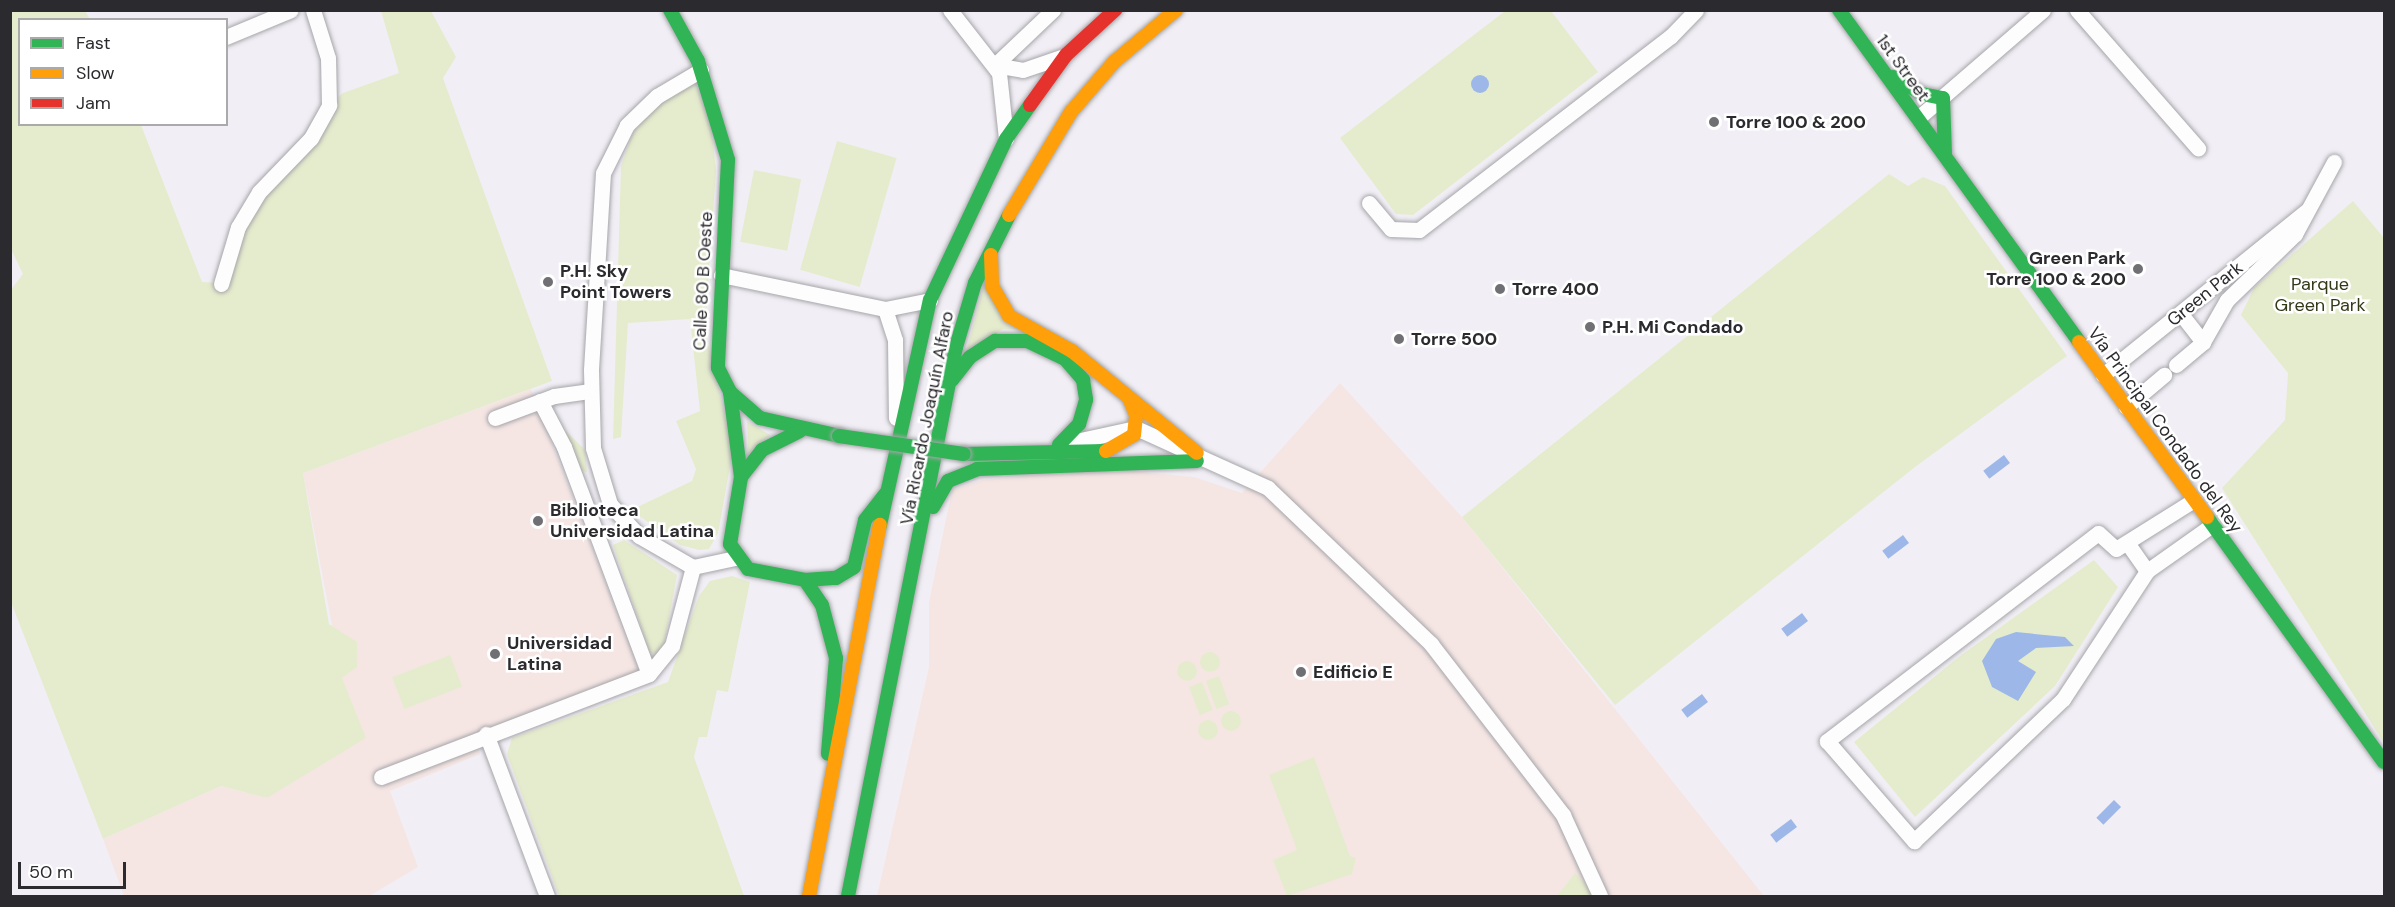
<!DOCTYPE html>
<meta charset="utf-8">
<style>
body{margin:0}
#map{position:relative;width:2395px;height:907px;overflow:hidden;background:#f1eff5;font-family:"DM Sans",sans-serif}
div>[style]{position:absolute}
.education>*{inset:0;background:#f5e6e4}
.green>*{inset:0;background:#e5eccd;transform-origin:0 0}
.round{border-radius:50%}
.water>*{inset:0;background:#9db8e8;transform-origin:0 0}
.roads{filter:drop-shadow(0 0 2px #a6a5a9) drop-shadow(0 0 2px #a6a5a9)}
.street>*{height:15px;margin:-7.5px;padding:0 7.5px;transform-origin:7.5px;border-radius:7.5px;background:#fdfdfe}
.fast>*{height:14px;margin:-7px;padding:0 7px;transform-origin:7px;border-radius:7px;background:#30b455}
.slow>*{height:14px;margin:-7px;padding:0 7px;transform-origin:7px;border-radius:7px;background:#ff9f0a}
.jam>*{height:14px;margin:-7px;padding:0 7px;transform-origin:7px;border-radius:7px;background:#e5322d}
.bridges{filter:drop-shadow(0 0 2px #a6a5a9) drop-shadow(0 0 2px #a6a5a9)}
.fast-bridge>*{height:14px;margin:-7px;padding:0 7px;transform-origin:7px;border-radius:7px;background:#30b455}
.dots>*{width:16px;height:16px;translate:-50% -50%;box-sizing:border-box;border:3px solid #fff;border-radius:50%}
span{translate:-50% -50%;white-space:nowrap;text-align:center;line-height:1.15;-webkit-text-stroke:5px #fff;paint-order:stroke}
.street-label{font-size:18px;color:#2b2a2e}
.poi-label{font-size:18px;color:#2b2a2e;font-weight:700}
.left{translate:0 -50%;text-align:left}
.right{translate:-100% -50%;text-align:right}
.park-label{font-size:18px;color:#333917}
.frame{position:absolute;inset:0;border:12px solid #2b2a2e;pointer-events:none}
.legend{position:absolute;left:18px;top:18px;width:210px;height:108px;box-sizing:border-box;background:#fff;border:2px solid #aaaaab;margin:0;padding:8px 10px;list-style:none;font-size:18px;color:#2b2a2e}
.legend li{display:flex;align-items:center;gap:12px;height:30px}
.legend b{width:30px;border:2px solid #aaaaab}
.scale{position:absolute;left:18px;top:862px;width:108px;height:27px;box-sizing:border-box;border:3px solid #2b2a2e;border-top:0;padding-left:8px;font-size:18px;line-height:21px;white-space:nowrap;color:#2b2a2e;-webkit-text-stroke:4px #fff;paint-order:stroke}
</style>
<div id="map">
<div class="education">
<i style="clip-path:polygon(1340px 383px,1462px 517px,1764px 896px,877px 896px,929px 667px,929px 602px,952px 490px,982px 480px,1109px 469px,1194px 477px,1242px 493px)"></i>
<i style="clip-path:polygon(531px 389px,640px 672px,474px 739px,480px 754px,390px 791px,418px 867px,369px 896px,124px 896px,103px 839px,221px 786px,267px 798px,342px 678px,303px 473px)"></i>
</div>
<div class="green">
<i style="clip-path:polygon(10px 11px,85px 11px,90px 19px,20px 20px,20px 124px,141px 125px,202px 282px,220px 283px,238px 227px,329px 105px,343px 93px,399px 73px,381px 11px,431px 11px,456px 57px,443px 78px,552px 381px,303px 473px,329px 624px,357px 642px,357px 667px,342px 678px,366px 738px,267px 798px,221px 786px,103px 839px,11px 602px,10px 291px,23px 274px,10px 247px)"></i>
<i style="clip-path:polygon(1505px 11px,1551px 11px,1598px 72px,1413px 215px,1396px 214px,1340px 138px)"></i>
<i style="clip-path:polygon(694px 77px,711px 126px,716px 170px,705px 330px,733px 450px,718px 533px,709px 549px,699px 550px,680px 545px,631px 510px,692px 481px,696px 469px,676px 421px,700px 411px,690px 319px,628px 323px,621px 437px,613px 439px,621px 166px,632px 135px,654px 105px)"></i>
<i style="left:837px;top:141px;width:62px;height:134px;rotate:16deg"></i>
<i style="left:754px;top:170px;width:48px;height:73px;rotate:11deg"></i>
<i style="clip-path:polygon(1889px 174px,1908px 186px,1923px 177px,1945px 186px,2067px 356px,1915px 467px,1615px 705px,1462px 517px)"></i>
<i style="clip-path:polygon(2353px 201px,2384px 238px,2384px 743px,2222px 488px,2285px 420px,2288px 373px,2241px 315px,2254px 288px)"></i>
<i style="clip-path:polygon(985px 281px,1019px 329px,1003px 329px,966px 352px)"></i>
<i style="clip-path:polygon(747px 421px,770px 435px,747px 457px,748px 441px)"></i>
<i style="clip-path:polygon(566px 431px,585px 450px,587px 472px,578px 470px)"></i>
<i style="clip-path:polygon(624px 540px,677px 575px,663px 650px,657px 654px,650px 653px,613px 545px)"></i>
<i style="clip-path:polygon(2094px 560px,2118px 587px,2055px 686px,1915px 817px,1854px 742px,1960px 656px)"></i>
<i style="clip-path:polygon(732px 576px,750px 582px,728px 692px,717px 690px,707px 737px,699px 737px,694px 757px,744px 896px,559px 896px,507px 754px,512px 738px,668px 682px,699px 596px,710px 581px)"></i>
<i class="round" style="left:1200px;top:652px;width:20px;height:20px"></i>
<i style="left:450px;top:655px;width:34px;height:62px;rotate:69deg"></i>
<i class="round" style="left:1177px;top:661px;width:20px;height:20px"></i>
<i style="left:1219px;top:676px;width:30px;height:14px;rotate:70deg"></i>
<i style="left:1202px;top:682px;width:30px;height:14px;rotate:69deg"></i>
<i class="round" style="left:1221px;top:711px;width:20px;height:20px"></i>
<i class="round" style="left:1198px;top:720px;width:20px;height:20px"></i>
<i style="clip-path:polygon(1314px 757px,1350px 856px,1356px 858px,1352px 874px,1287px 896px,1273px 860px,1297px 850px,1269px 775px)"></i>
<i style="clip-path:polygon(1575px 873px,1594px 893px,1595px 896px,1557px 896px)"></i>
</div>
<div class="water">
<i class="round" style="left:1471px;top:75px;width:18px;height:18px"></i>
<i style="left:2004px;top:455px;width:10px;height:26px;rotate:53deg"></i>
<i style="left:1903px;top:535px;width:10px;height:26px;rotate:53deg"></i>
<i style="left:1802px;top:613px;width:10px;height:26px;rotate:53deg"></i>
<i style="clip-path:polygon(2016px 632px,2065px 637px,2074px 646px,2036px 648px,2018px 661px,2036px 672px,2018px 701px,1992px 687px,1982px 661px,1996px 639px)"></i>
<i style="left:1702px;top:694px;width:10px;height:26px;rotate:53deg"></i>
<i style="left:2114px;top:800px;width:10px;height:25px;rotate:45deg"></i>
<i style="left:1791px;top:819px;width:10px;height:26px;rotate:53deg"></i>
</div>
<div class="roads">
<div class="street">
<i style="left:950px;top:10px;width:80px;rotate:52.1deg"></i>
<i style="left:999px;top:73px;width:66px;rotate:83.9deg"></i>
<i style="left:2077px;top:10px;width:184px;rotate:48.8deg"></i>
<i style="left:226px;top:37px;width:70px;rotate:-22.6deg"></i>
<i style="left:995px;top:65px;width:80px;rotate:-43.5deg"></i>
<i style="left:995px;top:65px;width:28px;rotate:10deg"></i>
<i style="left:1023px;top:70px;width:43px;rotate:-18.9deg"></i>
<i style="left:701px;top:70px;width:51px;rotate:149.4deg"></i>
<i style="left:657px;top:96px;width:42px;rotate:136deg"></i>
<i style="left:627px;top:125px;width:54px;rotate:116.6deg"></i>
<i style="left:603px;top:173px;width:197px;rotate:93.5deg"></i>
<i style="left:591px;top:370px;width:78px;rotate:88.5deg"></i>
<i style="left:593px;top:448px;width:59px;rotate:73.1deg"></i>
<i style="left:610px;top:504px;width:43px;rotate:47.8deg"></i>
<i style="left:639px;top:536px;width:62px;rotate:29.9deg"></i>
<i style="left:693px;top:567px;width:43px;rotate:-12.1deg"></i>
<i style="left:1918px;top:118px;width:165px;rotate:-40.8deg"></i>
<i style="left:1369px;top:203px;width:34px;rotate:50deg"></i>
<i style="left:1391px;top:229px;width:28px;rotate:2deg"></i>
<i style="left:1419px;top:230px;width:318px;rotate:-37.6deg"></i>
<i style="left:1671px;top:36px;width:36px;rotate:-46deg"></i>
<i style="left:721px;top:275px;width:167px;rotate:11.7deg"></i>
<i style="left:885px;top:309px;width:46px;rotate:-11.3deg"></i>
<i style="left:221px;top:284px;width:59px;rotate:-73.4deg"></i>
<i style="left:238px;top:227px;width:41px;rotate:-59deg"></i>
<i style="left:259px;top:192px;width:75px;rotate:-46.1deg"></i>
<i style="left:311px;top:138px;width:38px;rotate:-61deg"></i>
<i style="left:329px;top:105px;width:47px;rotate:-91.2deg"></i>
<i style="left:328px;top:58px;width:50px;rotate:-107.4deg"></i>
<i style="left:885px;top:309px;width:33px;rotate:72deg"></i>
<i style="left:895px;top:340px;width:78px;rotate:89.3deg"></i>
<i style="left:2181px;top:314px;width:36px;rotate:52deg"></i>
<i style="left:2176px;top:365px;width:35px;rotate:-40deg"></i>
<i style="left:2203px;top:342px;width:48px;rotate:-60.3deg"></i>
<i style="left:2227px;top:300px;width:95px;rotate:-44.1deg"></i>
<i style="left:2295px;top:234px;width:82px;rotate:-61.6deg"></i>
<i style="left:2103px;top:375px;width:261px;rotate:-38.9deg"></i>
<i style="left:540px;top:401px;width:52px;rotate:62.4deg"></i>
<i style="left:564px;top:447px;width:242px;rotate:69.5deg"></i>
<i style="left:2126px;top:407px;width:50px;rotate:-40.1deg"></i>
<i style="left:495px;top:418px;width:63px;rotate:-20.4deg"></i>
<i style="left:554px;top:396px;width:37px;rotate:-8deg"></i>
<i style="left:1062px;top:444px;width:76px;rotate:-12.2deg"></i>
<i style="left:1136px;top:428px;width:145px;rotate:24.4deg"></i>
<i style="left:1268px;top:488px;width:226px;rotate:43.7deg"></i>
<i style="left:1431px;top:644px;width:216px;rotate:52.3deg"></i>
<i style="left:1563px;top:815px;width:89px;rotate:65.4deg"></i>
<i style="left:2194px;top:500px;width:92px;rotate:147.9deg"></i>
<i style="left:2116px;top:549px;width:24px;rotate:-138deg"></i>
<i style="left:2098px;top:533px;width:342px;rotate:142.5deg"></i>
<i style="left:1827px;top:741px;width:133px;rotate:49deg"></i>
<i style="left:1914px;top:841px;width:206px;rotate:-43.6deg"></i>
<i style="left:2063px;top:699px;width:153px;rotate:-56.7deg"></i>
<i style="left:2147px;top:571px;width:80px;rotate:-35.3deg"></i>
<i style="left:2128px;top:544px;width:33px;rotate:55deg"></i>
<i style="left:486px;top:734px;width:173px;rotate:69.4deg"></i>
<i style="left:381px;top:777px;width:287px;rotate:-21deg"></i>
<i style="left:649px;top:674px;width:36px;rotate:-51deg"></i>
<i style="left:672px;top:646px;width:82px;rotate:-75.1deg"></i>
</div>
<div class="fast">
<i style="left:670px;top:10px;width:58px;rotate:61.2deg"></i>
<i style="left:698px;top:61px;width:103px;rotate:73.1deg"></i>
<i style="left:728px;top:160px;width:208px;rotate:92.8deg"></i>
<i style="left:718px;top:368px;width:27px;rotate:63deg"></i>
<i style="left:730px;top:392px;width:40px;rotate:41deg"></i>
<i style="left:760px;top:418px;width:81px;rotate:12.8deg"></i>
<i style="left:1839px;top:10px;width:410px;rotate:54.1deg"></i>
<i style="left:1893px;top:77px;width:34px;rotate:30deg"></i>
<i style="left:1922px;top:94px;width:21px;rotate:11deg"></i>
<i style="left:1943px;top:98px;width:56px;rotate:88deg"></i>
<i style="left:952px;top:380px;width:29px;rotate:-52deg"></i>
<i style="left:970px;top:357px;width:30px;rotate:-33deg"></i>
<i style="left:995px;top:341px;width:32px"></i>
<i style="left:1027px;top:341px;width:42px;rotate:25.3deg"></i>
<i style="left:1065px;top:359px;width:28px;rotate:49deg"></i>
<i style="left:1083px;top:380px;width:20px;rotate:81deg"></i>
<i style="left:1086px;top:400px;width:25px;rotate:106deg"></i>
<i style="left:1079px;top:424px;width:29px;rotate:134deg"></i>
<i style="left:730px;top:392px;width:86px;rotate:82.6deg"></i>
<i style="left:741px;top:477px;width:68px;rotate:99.3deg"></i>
<i style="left:730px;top:544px;width:31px;rotate:54deg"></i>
<i style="left:748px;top:569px;width:58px;rotate:10.9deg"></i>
<i style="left:805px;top:580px;width:31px;rotate:-4deg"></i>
<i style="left:836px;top:578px;width:21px;rotate:-31deg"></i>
<i style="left:854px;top:567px;width:48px;rotate:-76.8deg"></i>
<i style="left:865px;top:520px;width:34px;rotate:-52deg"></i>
<i style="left:964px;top:454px;width:142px;rotate:-1.2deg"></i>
<i style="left:741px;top:477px;width:34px;rotate:-52deg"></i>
<i style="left:762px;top:450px;width:42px;rotate:-26.6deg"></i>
<i style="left:933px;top:507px;width:30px;rotate:-60deg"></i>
<i style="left:948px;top:481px;width:31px;rotate:-22deg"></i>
<i style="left:977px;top:469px;width:220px;rotate:-2.1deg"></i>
<i style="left:2207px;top:517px;width:302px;rotate:54.2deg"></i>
<i style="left:880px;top:525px;width:230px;rotate:-77.5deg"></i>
<i style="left:930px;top:300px;width:178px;rotate:-64.7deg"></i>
<i style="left:1006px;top:139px;width:42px;rotate:-54.8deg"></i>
<i style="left:805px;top:580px;width:30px;rotate:56deg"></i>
<i style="left:822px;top:605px;width:55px;rotate:75.2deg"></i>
<i style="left:836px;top:658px;width:96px;rotate:94.8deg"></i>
<i style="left:848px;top:896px;width:560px;rotate:-78.87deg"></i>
<i style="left:956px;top:347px;width:67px;rotate:-73.5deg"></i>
<i style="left:975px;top:283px;width:76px;rotate:-63.4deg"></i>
</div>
<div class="slow">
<i style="left:1009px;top:215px;width:120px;rotate:-59deg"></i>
<i style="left:1071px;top:112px;width:66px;rotate:-49.3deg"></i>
<i style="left:1114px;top:62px;width:81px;rotate:-40deg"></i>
<i style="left:991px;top:255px;width:31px;rotate:88deg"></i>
<i style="left:992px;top:286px;width:34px;rotate:60deg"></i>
<i style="left:1009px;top:316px;width:72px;rotate:29.1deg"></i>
<i style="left:1072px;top:351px;width:161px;rotate:39.2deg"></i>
<i style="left:2079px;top:342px;width:217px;rotate:53.8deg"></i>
<i style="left:1106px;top:451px;width:32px;rotate:-30deg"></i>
<i style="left:1134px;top:435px;width:20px;rotate:-84deg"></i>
<i style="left:1136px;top:415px;width:18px;rotate:-112deg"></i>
<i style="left:809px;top:896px;width:378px;rotate:-79.2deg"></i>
</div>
<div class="jam">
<i style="left:1030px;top:105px;width:62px;rotate:-54.2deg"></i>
<i style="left:1066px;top:55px;width:67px;rotate:-42.6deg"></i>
</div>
</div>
<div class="bridges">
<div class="fast-bridge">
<i style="left:839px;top:436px;width:126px;rotate:8.2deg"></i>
</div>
</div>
<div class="dots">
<i style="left:1714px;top:122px;background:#706f74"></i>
<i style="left:2138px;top:269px;background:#706f74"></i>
<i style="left:548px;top:282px;background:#706f74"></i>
<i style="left:1500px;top:289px;background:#706f74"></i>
<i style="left:1590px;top:327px;background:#706f74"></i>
<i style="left:1399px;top:339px;background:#706f74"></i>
<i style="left:538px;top:521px;background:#706f74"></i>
<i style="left:495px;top:654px;background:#706f74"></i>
<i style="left:1301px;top:672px;background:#706f74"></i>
</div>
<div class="street-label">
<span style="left:1903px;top:68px;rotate:54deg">1st Street</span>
<span style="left:703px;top:281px;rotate:-87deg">Calle 80 B Oeste</span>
<span style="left:2205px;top:294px;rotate:-39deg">Green Park</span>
<span style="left:927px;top:418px;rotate:-79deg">Vía Ricardo Joaquín Alfaro</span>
<span style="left:2165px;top:430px;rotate:54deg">Vía Principal Condado del Rey</span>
</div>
<div class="poi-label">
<span class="left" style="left:1726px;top:122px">Torre 100 &amp; 200</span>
<span class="right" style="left:2126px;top:269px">Green Park<br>Torre 100 &amp; 200</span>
<span class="left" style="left:560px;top:282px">P.H. Sky<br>Point Towers</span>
<span class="left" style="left:1512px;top:289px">Torre 400</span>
<span class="left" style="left:1602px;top:327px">P.H. Mi Condado</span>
<span class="left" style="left:1411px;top:339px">Torre 500</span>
<span class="left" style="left:550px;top:521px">Biblioteca<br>Universidad Latina</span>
<span class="left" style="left:507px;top:654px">Universidad<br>Latina</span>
<span class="left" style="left:1313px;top:672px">Edificio E</span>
</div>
<div class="park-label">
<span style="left:2320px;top:295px">Parque<br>Green Park</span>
</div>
<div class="frame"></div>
<ul class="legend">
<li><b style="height:8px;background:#30b455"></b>Fast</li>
<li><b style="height:8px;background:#ff9f0a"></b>Slow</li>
<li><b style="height:8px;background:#e5322d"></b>Jam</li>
</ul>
<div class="scale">50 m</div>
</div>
